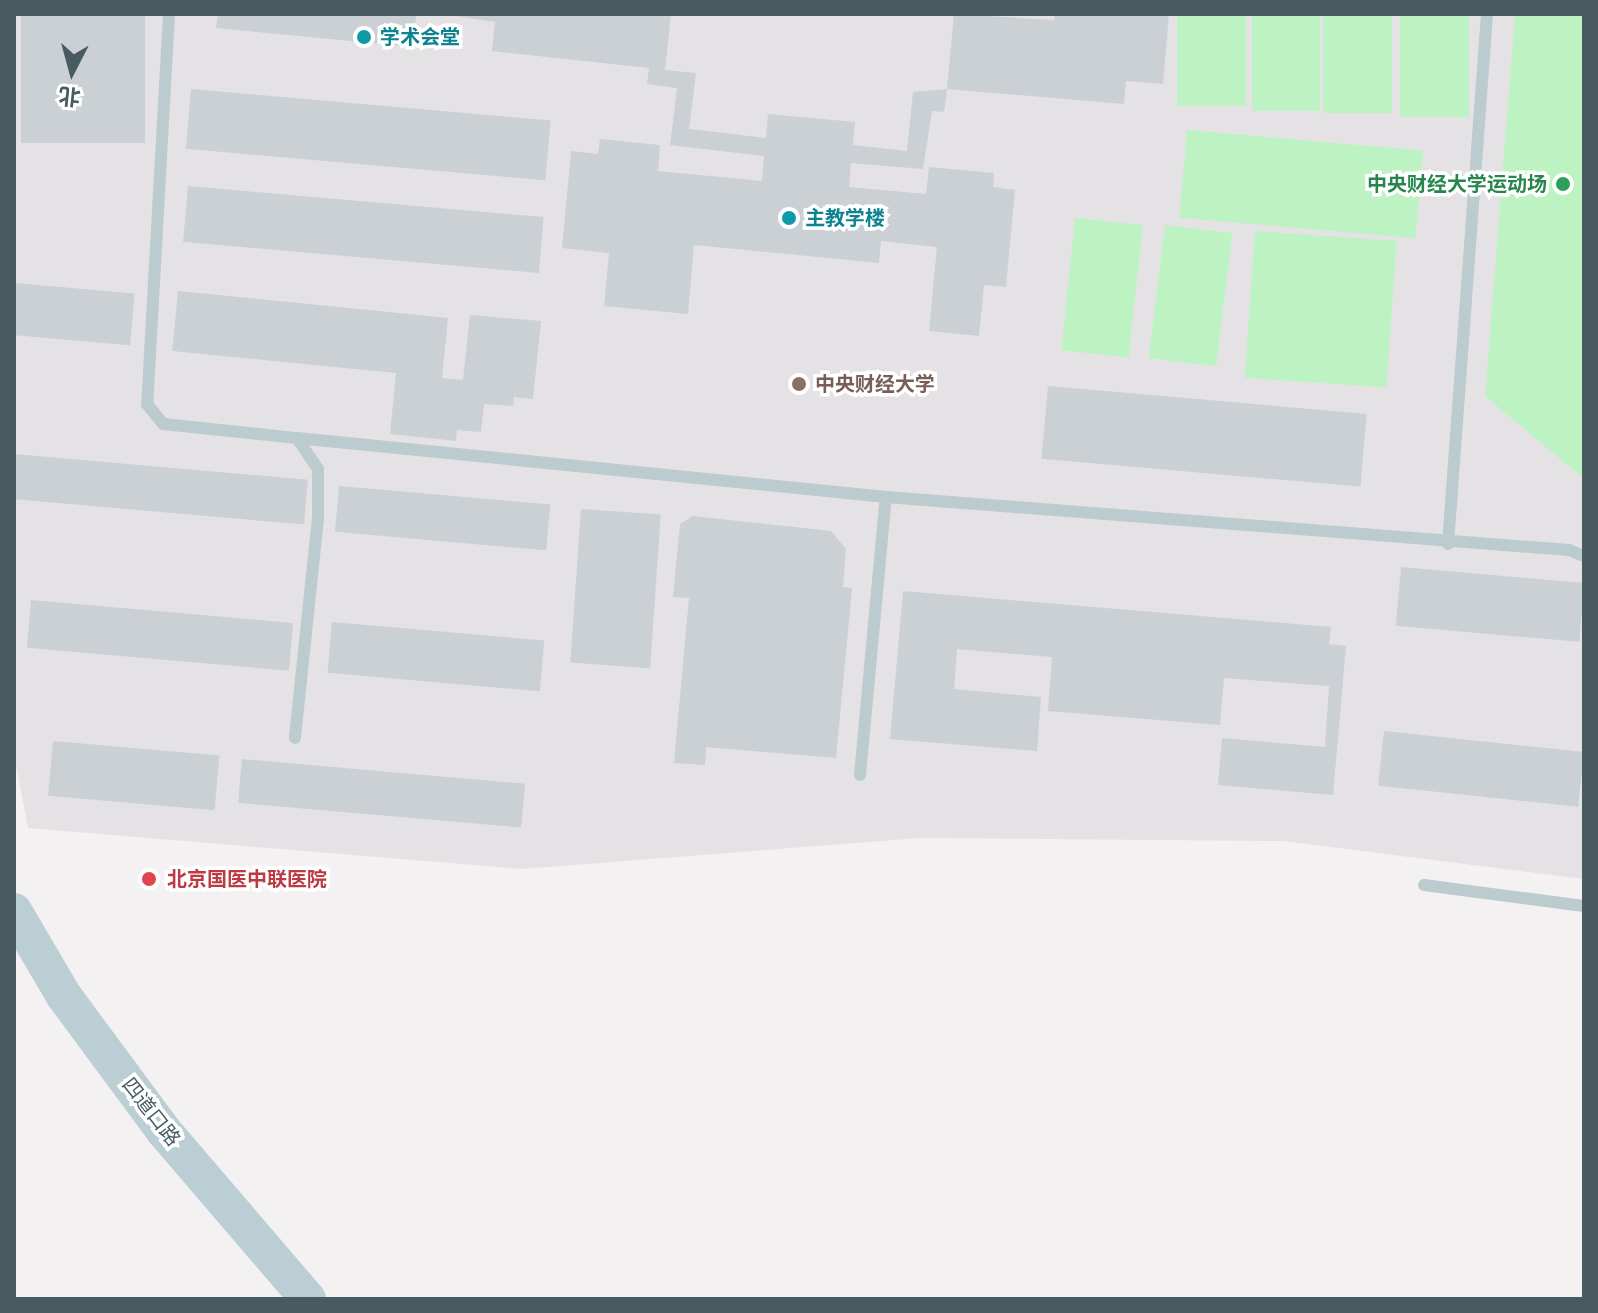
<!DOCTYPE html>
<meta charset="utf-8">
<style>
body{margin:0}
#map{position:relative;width:1598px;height:1313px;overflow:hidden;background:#f3f1f1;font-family:"Fira Sans","Noto Sans SC",sans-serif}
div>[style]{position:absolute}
.education>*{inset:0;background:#e4e2e4}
.green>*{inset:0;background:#bdf3c3;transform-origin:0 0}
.building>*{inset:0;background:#cad0d4;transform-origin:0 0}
.lane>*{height:12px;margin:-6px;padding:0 6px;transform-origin:6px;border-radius:6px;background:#bbcbce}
.secondary>*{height:36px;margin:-18px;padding:0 18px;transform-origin:18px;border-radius:18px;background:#bbced4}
.dots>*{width:22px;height:22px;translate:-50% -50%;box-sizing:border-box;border:4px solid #fff;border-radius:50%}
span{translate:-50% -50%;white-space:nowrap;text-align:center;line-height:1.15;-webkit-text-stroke:7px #fff;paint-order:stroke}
.culture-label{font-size:20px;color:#0d838f;font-weight:700}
.left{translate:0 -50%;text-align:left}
.leisure-label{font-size:20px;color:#27864d;font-weight:700}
.right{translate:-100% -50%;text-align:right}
.education-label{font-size:20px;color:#785e54;font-weight:700}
.health-label{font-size:20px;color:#be3a42;font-weight:700}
.street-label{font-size:20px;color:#475b60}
.frame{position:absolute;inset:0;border:16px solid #475b60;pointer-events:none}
.north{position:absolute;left:32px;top:32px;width:80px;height:80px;-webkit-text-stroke:6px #fff;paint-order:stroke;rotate:186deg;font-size:22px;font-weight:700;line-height:32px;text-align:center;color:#475b60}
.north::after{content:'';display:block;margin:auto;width:28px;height:36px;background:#475b60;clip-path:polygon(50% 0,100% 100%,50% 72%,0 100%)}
</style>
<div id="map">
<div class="education">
<i style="clip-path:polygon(14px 14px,1584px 14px,1584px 879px,1283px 841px,920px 838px,522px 869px,28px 828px,14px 754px)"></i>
</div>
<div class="green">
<i style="left:1177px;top:14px;width:69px;height:92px"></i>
<i style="left:1252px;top:14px;width:68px;height:97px"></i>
<i style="left:1323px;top:14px;width:69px;height:99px"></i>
<i style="left:1400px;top:14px;width:69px;height:103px"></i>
<i style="clip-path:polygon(1515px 14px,1584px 14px,1584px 479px,1485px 396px)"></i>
<i style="left:1187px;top:130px;width:237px;height:88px;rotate:5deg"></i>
<i style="left:1075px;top:218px;width:68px;height:133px;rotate:6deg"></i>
<i style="left:1165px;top:225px;width:68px;height:134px;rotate:7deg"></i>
<i style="left:1255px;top:231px;width:142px;height:147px;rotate:4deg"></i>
</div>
<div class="building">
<i style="left:21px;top:14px;width:124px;height:129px"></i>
<i style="clip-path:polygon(218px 14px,416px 14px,413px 47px,216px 28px)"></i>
<i style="clip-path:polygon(443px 14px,671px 14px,665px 70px,696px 73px,689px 129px,766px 138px,768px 114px,855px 122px,853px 145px,907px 151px,913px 92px,947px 89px,944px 112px,932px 111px,923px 169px,851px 163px,849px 187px,926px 194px,929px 167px,994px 173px,993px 187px,1015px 190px,1006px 287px,984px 285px,979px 336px,929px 331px,937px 247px,881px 241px,879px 263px,694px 245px,688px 314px,604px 306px,609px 253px,562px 248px,571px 151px,598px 154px,600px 139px,660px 145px,658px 171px,762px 181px,764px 156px,670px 145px,677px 88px,647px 84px,649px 68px,492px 51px,495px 22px)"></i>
<i style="clip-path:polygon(954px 14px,1054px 20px,1055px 14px,1169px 14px,1163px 84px,1126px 81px,1124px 104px,947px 89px)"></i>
<i style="left:191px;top:89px;width:361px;height:60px;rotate:5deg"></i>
<i style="left:188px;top:186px;width:357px;height:56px;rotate:5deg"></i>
<i style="left:14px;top:283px;width:121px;height:52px;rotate:5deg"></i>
<i style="clip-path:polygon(178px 291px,448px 318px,442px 378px,463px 380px,470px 315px,541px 321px,533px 399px,514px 397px,513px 406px,484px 404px,481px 432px,457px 430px,456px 441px,390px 434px,396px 373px,172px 351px)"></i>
<i style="left:1048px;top:386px;width:320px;height:73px;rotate:5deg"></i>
<i style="left:14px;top:454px;width:295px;height:45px;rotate:5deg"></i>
<i style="left:339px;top:486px;width:212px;height:46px;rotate:5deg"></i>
<i style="left:581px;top:509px;width:80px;height:154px;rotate:4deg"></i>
<i style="clip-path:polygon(693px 516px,831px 531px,846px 549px,843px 587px,852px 588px,836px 758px,706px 747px,705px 765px,674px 763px,689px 598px,673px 597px,680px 524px)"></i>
<i style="left:1401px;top:567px;width:184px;height:59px;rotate:5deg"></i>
<i style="clip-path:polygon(903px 591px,1331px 627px,1329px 644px,1346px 646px,1333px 795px,1218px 785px,1222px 738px,1325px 747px,1329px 686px,1224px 678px,1220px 725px,1048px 711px,1052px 657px,957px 649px,954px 689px,1041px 697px,1037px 751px,890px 739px)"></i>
<i style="left:31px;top:600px;width:263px;height:48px;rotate:5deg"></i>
<i style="left:332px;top:622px;width:213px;height:51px;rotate:5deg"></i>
<i style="left:1384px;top:731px;width:201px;height:55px;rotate:6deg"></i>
<i style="left:53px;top:741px;width:167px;height:55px;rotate:5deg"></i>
<i style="left:242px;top:759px;width:284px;height:44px;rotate:5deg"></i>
</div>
<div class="lane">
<i style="left:169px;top:14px;width:391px;rotate:93.2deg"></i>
<i style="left:147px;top:404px;width:26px;rotate:51deg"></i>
<i style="left:163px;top:424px;width:135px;rotate:6deg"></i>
<i style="left:297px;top:438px;width:37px;rotate:56deg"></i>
<i style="left:318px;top:469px;width:49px;rotate:90deg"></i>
<i style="left:318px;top:518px;width:221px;rotate:96deg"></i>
<i style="left:297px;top:438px;width:592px;rotate:5.72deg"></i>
<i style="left:886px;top:497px;width:685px;rotate:4.44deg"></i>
<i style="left:1569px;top:550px;width:16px;rotate:22deg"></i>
<i style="left:1448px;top:544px;width:531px;rotate:-85.79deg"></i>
<i style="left:860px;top:775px;width:279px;rotate:-84.7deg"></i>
<i style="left:1424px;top:885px;width:161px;rotate:7.5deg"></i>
</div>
<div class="secondary">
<i style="left:14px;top:911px;width:99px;rotate:59.5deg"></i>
<i style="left:64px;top:996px;width:167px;rotate:53.5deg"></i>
<i style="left:163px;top:1130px;width:223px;rotate:49.4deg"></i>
</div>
<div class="dots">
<i style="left:364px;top:37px;background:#0f9aa8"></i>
<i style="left:1563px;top:184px;background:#2e9e5b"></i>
<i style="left:789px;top:218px;background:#0f9aa8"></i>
<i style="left:799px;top:384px;background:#8d6e63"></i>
<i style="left:149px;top:879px;background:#e0444e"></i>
</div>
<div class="culture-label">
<span class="left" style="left:380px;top:37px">学术会堂</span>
<span class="left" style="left:805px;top:218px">主教学楼</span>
</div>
<div class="leisure-label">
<span class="right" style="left:1547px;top:184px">中央财经大学运动场</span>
</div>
<div class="education-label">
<span class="left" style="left:815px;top:384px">中央财经大学</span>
</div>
<div class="health-label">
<span class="left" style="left:167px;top:879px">北京国医中联医院</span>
</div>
<div class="street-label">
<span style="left:151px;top:1112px;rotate:52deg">四道口路</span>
</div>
<div class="frame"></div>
<div class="north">北</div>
</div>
